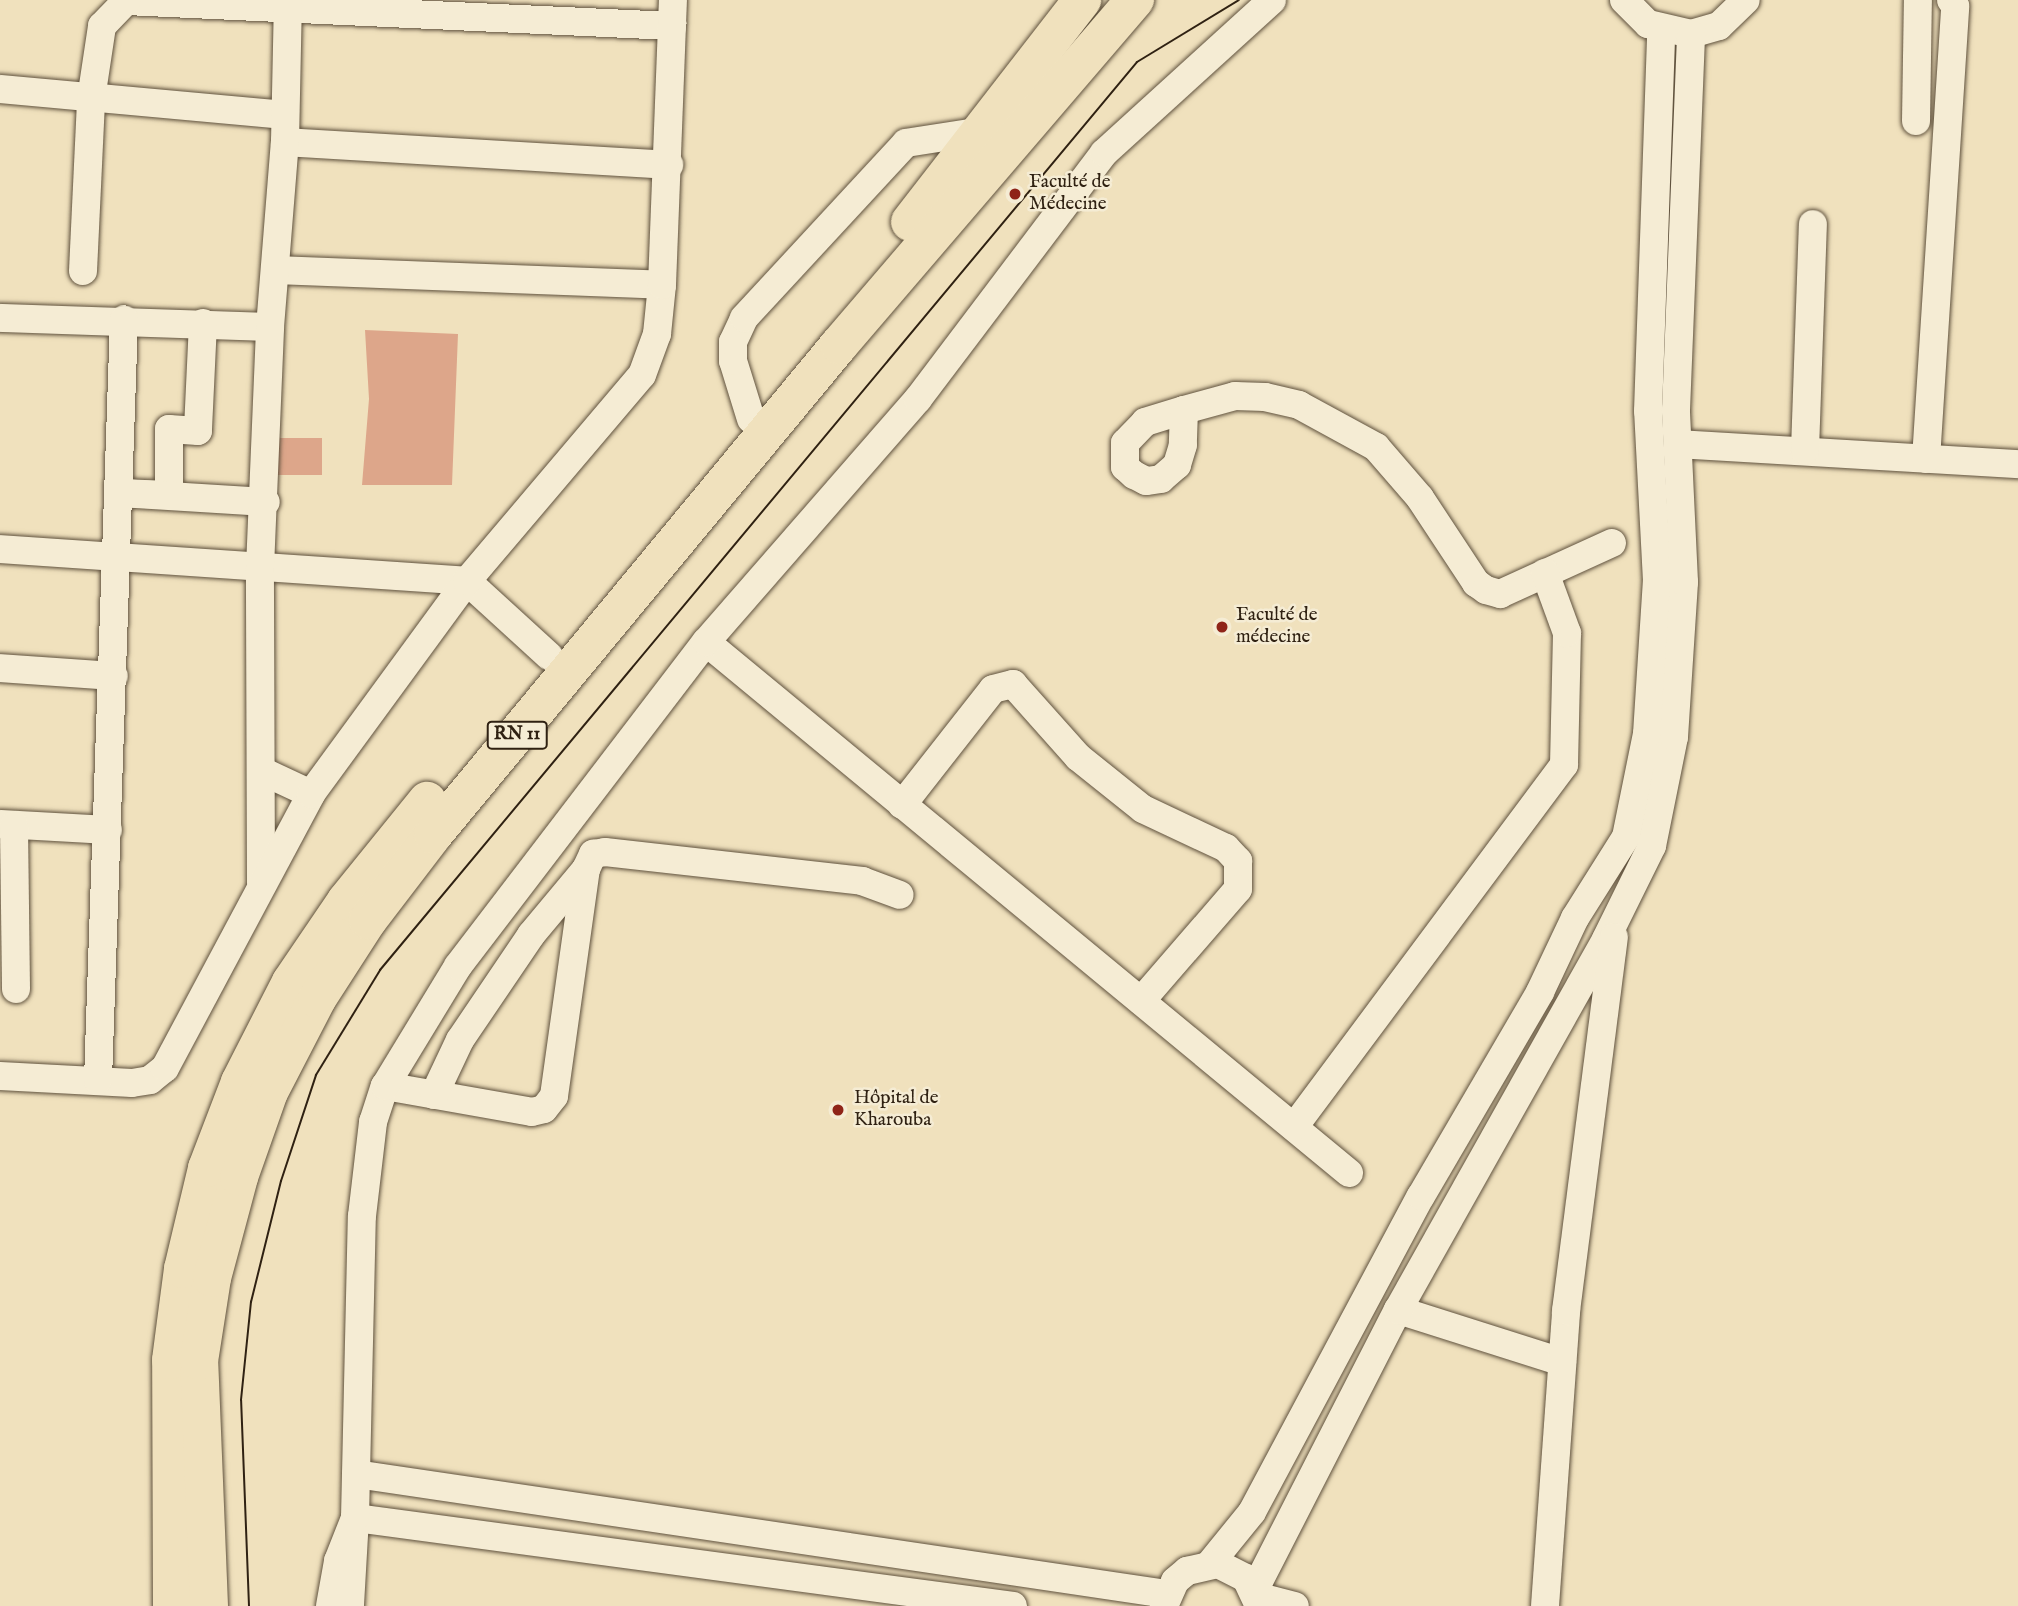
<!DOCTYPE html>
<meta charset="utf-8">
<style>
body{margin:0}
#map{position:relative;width:2018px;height:1606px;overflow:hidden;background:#f0e1bd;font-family:"IM FELL English",serif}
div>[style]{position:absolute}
.building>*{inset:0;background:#dda68a;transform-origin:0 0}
.roads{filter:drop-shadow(0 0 2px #5f513d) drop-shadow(0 0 2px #5f513d)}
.minor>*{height:28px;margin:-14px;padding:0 14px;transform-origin:14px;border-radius:14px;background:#f5ecd4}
.highway>*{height:38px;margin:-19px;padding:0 19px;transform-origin:19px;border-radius:19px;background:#f0e1bd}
.tram>*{height:2px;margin:-1px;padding:0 1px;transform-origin:1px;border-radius:1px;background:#2f2112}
.dots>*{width:19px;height:19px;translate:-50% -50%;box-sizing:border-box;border:4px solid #f5ecd4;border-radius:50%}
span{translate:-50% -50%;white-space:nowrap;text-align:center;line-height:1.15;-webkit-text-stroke:5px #f5ecd4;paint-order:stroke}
.shield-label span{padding:2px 5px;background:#f5ecd4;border:2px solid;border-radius:5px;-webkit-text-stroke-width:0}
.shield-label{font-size:18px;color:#2f2112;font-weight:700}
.poi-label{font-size:19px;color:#2f2112}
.left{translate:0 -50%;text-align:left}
</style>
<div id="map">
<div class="building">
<i style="clip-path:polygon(365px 330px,458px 334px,452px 485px,362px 485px,369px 399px)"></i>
<i style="left:274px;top:438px;width:48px;height:37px"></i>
</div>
<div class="roads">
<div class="minor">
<i style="left:1624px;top:0;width:34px;rotate:45deg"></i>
<i style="left:1648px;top:24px;width:44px;rotate:13.1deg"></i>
<i style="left:1691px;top:34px;width:29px;rotate:-16deg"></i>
<i style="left:1719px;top:26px;width:37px;rotate:-44deg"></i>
<i style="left:126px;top:1px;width:547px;rotate:2.62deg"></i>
<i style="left:0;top:89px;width:286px;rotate:5.2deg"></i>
<i style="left:1916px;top:121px;width:121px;rotate:-89.1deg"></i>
<i style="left:285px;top:142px;width:385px;rotate:3.4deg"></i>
<i style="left:276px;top:270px;width:386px;rotate:2.2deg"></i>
<i style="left:83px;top:271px;width:172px;rotate:-87.3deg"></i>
<i style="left:91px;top:99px;width:74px;rotate:-81.4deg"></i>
<i style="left:102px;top:26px;width:36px;rotate:-46deg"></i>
<i style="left:0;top:318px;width:270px;rotate:1.9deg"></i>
<i style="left:203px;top:323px;width:108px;rotate:92.7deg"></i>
<i style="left:198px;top:431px;width:29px;rotate:-176deg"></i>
<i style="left:169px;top:429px;width:66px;rotate:90deg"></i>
<i style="left:169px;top:495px;width:49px;rotate:-177.7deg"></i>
<i style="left:120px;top:493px;width:146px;rotate:3.5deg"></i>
<i style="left:1184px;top:410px;width:35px;rotate:92deg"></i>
<i style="left:1183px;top:445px;width:21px;rotate:107deg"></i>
<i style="left:1177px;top:465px;width:21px;rotate:139deg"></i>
<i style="left:1161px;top:479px;width:15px;rotate:172deg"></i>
<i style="left:1146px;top:481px;width:13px;rotate:-153deg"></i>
<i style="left:1134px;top:475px;width:12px;rotate:-138deg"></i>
<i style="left:1125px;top:467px;width:24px;rotate:-90deg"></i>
<i style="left:1125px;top:443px;width:29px;rotate:-46deg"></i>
<i style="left:1145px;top:422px;width:41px;rotate:-17.1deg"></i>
<i style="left:1184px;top:410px;width:53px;rotate:-15.4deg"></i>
<i style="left:1235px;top:396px;width:30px;rotate:2deg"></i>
<i style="left:1265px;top:397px;width:35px;rotate:13deg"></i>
<i style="left:1299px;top:405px;width:88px;rotate:28.6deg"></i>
<i style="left:1376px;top:447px;width:67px;rotate:49.2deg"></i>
<i style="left:1420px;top:498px;width:102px;rotate:56.6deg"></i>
<i style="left:1476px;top:583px;width:12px;rotate:35deg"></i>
<i style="left:1486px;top:590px;width:15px;rotate:16deg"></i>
<i style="left:1500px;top:594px;width:123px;rotate:-24.5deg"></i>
<i style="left:751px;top:419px;width:61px;rotate:-107.2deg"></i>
<i style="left:733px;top:361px;width:19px;rotate:-90deg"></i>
<i style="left:733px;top:342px;width:26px;rotate:-65deg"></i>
<i style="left:744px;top:318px;width:238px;rotate:-47.2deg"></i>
<i style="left:906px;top:143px;width:78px;rotate:-8.9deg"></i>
<i style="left:1678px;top:444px;width:341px;rotate:3.4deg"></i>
<i style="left:1805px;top:450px;width:226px;rotate:-88deg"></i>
<i style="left:1926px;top:459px;width:454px;rotate:-86.3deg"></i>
<i style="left:1955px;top:6px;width:7px;rotate:-124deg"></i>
<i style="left:0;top:549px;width:468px;rotate:3.9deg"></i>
<i style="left:467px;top:581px;width:111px;rotate:42.4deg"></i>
<i style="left:706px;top:642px;width:834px;rotate:39.55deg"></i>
<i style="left:0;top:668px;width:114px;rotate:4deg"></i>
<i style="left:262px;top:771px;width:54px;rotate:25.1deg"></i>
<i style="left:902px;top:805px;width:147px;rotate:-51.9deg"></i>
<i style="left:993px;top:689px;width:21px;rotate:-14deg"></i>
<i style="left:1013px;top:684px;width:98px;rotate:48.3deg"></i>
<i style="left:1078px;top:757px;width:83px;rotate:38.7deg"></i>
<i style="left:1143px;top:809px;width:92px;rotate:25.2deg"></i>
<i style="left:1226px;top:848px;width:18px;rotate:47deg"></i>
<i style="left:1238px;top:861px;width:28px;rotate:90deg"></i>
<i style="left:1238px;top:889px;width:148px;rotate:130.9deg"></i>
<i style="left:0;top:824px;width:108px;rotate:3.2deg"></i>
<i style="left:14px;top:825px;width:164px;rotate:89.3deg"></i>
<i style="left:261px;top:883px;width:315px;rotate:-90.2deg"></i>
<i style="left:260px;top:568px;width:241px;rotate:-87.6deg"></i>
<i style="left:270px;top:327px;width:186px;rotate:-85.4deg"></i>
<i style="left:285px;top:142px;width:142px;rotate:-88.8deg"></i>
<i style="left:0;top:1076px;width:132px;rotate:3deg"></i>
<i style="left:132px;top:1083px;width:18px;rotate:-9deg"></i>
<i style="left:150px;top:1080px;width:19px;rotate:-39deg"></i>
<i style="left:165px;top:1068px;width:310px;rotate:-61.9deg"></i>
<i style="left:311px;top:794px;width:264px;rotate:-53.8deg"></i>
<i style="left:467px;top:581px;width:270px;rotate:-49.7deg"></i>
<i style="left:642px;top:375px;width:44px;rotate:-69.9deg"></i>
<i style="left:657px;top:334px;width:49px;rotate:-84.2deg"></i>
<i style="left:662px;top:285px;width:285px;rotate:-87.8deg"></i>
<i style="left:98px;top:1080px;width:761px;rotate:-88.04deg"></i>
<i style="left:385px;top:1086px;width:149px;rotate:10deg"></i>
<i style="left:532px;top:1112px;width:12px;rotate:-14deg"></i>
<i style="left:544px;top:1109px;width:16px;rotate:-52deg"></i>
<i style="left:554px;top:1096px;width:229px;rotate:-82deg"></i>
<i style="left:586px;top:869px;width:17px;rotate:-65deg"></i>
<i style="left:593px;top:854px;width:12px;rotate:-9deg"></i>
<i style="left:605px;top:852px;width:259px;rotate:6.4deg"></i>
<i style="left:862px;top:881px;width:40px;rotate:20.2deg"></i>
<i style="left:434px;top:1095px;width:61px;rotate:-64.7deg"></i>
<i style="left:460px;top:1040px;width:127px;rotate:-55.9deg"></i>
<i style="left:531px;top:935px;width:86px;rotate:-50.2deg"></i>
<i style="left:1294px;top:1127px;width:452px;rotate:-53.3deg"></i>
<i style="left:1564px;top:765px;width:132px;rotate:-88.7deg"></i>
<i style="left:1567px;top:633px;width:64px;rotate:-110.1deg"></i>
<i style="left:1398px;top:1310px;width:172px;rotate:17.6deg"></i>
<i style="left:356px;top:1474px;width:820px;rotate:8.42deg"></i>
<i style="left:1209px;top:1565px;width:68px;rotate:-50.9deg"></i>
<i style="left:1252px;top:1512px;width:358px;rotate:-61.9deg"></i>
<i style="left:1421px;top:1196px;width:236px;rotate:-59.7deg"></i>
<i style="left:1540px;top:992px;width:82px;rotate:-64.7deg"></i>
<i style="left:1575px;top:918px;width:96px;rotate:-57.8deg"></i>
<i style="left:1626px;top:837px;width:105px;rotate:-78.5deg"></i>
<i style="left:1647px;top:734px;width:153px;rotate:-86.3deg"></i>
<i style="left:1657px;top:581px;width:170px;rotate:-93deg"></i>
<i style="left:1648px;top:411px;width:381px;rotate:-88deg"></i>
<i style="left:1254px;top:1591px;width:316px;rotate:-62.9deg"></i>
<i style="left:1398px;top:1310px;width:425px;rotate:-60.7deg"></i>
<i style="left:1606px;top:939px;width:104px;rotate:-63.7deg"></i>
<i style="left:1652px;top:846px;width:111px;rotate:-78.6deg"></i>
<i style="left:1674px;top:737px;width:155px;rotate:-86.3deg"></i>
<i style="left:1684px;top:582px;width:172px;rotate:-92.7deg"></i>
<i style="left:1676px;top:410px;width:376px;rotate:-87.7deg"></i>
<i style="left:1256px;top:1596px;width:40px;rotate:14.4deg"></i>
<i style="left:330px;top:1606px;width:46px;rotate:-79.9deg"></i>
<i style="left:338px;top:1561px;width:46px;rotate:-68.4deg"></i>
<i style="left:355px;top:1518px;width:88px;rotate:93.3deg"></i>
<i style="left:1013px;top:1606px;width:664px;rotate:-172.38deg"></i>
<i style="left:355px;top:1518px;width:302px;rotate:-88.7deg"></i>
<i style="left:362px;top:1216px;width:95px;rotate:-83.3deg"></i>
<i style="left:373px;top:1122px;width:38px;rotate:-72deg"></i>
<i style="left:385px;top:1086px;width:140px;rotate:-58.7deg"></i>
<i style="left:458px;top:966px;width:408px;rotate:-52.6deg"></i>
<i style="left:706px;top:642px;width:322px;rotate:-48.9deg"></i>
<i style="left:918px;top:399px;width:308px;rotate:-52.9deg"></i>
<i style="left:1104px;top:153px;width:227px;rotate:-42.3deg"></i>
<i style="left:1164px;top:1606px;width:27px;rotate:-66deg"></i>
<i style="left:1175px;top:1581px;width:16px;rotate:-40deg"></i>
<i style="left:1187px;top:1571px;width:32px;rotate:-13deg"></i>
<i style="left:1218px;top:1564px;width:31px;rotate:27deg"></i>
<i style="left:1246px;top:1578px;width:31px;rotate:65deg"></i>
<i style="left:1545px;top:1606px;width:296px;rotate:-85.9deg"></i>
<i style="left:1566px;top:1311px;width:377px;rotate:-82.7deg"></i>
</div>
<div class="highway">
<i style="left:910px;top:222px;width:281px;rotate:-52.2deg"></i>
<i style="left:172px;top:1606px;width:246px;rotate:-90.2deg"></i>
<i style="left:171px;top:1360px;width:92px;rotate:-82.5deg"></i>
<i style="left:183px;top:1269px;width:104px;rotate:-76.6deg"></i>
<i style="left:207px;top:1168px;width:92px;rotate:-69deg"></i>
<i style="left:240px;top:1082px;width:112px;rotate:-63deg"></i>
<i style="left:291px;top:982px;width:98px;rotate:-55.8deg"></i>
<i style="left:346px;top:901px;width:129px;rotate:-51deg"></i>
<i style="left:209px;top:1606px;width:245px;rotate:-92.3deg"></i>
<i style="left:199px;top:1361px;width:84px;rotate:-81.1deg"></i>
<i style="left:212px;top:1278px;width:105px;rotate:-75deg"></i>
<i style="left:239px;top:1177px;width:90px;rotate:-70.6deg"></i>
<i style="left:269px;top:1092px;width:105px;rotate:-62.7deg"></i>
<i style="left:317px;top:999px;width:94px;rotate:-57.2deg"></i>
<i style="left:368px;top:920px;width:107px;rotate:-52.6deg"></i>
<i style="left:433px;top:835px;width:636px;rotate:-50.36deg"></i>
<i style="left:839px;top:345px;width:455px;rotate:-49.4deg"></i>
</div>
</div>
<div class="tram">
<i style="left:249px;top:1606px;width:206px;rotate:-92.2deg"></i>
<i style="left:241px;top:1400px;width:99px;rotate:-84.2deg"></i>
<i style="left:251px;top:1302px;width:125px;rotate:-76.1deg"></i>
<i style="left:281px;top:1181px;width:112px;rotate:-71.7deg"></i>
<i style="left:316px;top:1075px;width:123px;rotate:-58.6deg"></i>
<i style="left:380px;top:970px;width:1182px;rotate:-50.18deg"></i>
<i style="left:1137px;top:62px;width:119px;rotate:-31.3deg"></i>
</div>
<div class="dots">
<i style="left:1015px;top:194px;background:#8f2418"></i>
<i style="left:1222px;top:627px;background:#8f2418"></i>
<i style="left:838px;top:1110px;background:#8f2418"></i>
</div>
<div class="shield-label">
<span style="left:517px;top:735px">RN 11</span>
</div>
<div class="poi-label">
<span class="left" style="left:1029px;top:194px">Faculté de<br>Médecine</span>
<span class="left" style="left:1236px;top:627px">Faculté de<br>médecine</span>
<span class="left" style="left:854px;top:1110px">Hôpital de<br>Kharouba</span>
</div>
</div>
